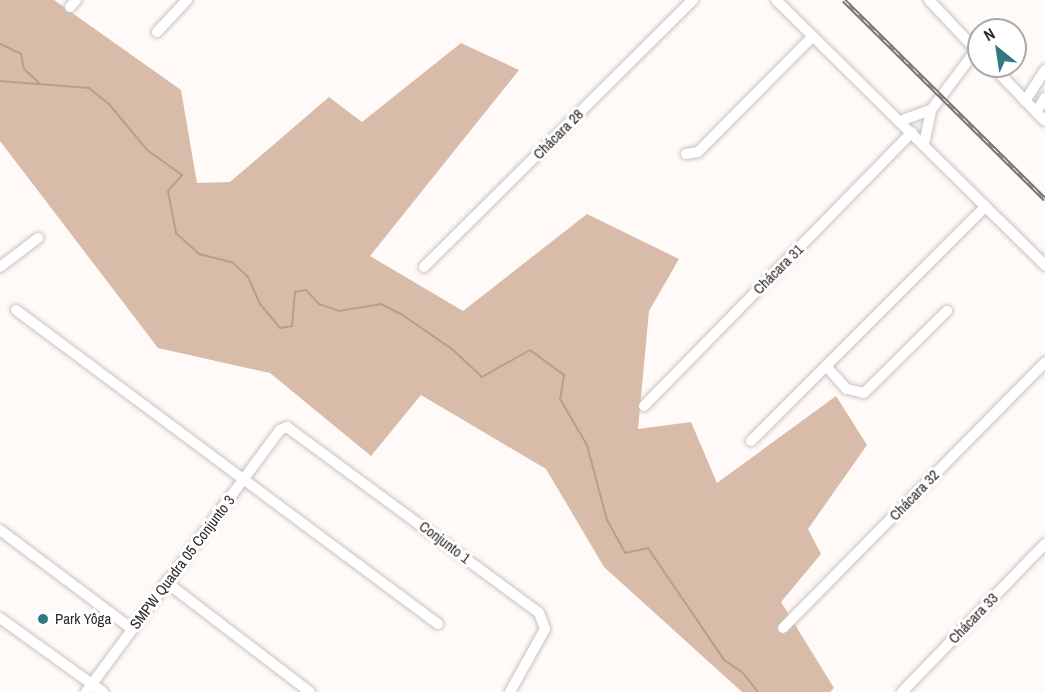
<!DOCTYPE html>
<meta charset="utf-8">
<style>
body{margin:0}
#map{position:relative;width:1045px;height:692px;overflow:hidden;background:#fffaf7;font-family:"Archivo Narrow",sans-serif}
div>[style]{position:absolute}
.forest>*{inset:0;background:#d8bca9}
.stream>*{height:2px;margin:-1px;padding:0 1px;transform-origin:1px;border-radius:1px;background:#b99e8c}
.roads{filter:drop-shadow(0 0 2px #cac2be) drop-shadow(0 0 2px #cac2be)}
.minor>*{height:10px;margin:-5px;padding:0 5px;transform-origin:5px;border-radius:5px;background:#fff}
.rail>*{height:4.5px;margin-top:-2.25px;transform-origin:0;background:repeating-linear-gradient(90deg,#fff 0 7px,#787572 0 14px);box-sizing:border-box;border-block:2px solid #787572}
.dots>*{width:16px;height:16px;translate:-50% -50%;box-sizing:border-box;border:3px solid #fff;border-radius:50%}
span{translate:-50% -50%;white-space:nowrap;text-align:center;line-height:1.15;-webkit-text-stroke:6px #fff;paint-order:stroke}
.street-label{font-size:15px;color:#2d2a28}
.poi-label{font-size:15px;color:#2d2a28}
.left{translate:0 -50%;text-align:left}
.north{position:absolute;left:967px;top:18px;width:60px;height:60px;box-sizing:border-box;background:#fff;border:2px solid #abaaa9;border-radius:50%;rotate:330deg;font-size:16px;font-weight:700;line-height:24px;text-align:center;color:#2d2a28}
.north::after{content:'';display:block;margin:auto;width:21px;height:27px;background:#327a82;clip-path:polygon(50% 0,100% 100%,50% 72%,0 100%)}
</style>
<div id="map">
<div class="forest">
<i style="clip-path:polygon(0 0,54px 0,181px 90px,197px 183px,230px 182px,329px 97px,362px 122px,461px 43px,519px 70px,370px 256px,463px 311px,587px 214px,679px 259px,649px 311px,638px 429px,691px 422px,717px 483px,836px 396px,867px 445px,808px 529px,821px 554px,781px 602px,834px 688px,830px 692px,742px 692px,604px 567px,546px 469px,421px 395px,371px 456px,270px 373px,158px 348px,0 141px)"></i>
</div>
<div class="stream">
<i style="left:0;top:44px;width:23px;rotate:25deg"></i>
<i style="left:21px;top:54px;width:15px;rotate:79deg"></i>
<i style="left:24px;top:69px;width:21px;rotate:43deg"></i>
<i style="left:0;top:81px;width:89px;rotate:4.5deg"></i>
<i style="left:89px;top:88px;width:26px;rotate:39deg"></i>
<i style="left:109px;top:104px;width:60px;rotate:50.4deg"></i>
<i style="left:147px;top:150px;width:43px;rotate:35.5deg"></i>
<i style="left:182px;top:175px;width:21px;rotate:131deg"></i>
<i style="left:168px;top:191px;width:43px;rotate:79.2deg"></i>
<i style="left:176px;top:233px;width:31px;rotate:42deg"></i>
<i style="left:199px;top:254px;width:34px;rotate:14deg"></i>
<i style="left:232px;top:262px;width:22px;rotate:43deg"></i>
<i style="left:248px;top:277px;width:30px;rotate:66deg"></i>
<i style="left:260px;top:304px;width:31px;rotate:50deg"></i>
<i style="left:280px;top:328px;width:12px;rotate:-9deg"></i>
<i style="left:292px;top:326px;width:34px;rotate:-85deg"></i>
<i style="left:295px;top:292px;width:11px;rotate:-10deg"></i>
<i style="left:306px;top:290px;width:19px;rotate:47deg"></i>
<i style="left:319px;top:304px;width:21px;rotate:19deg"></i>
<i style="left:339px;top:311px;width:43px;rotate:-9.5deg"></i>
<i style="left:381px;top:304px;width:22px;rotate:27deg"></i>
<i style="left:401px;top:314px;width:62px;rotate:34.5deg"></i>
<i style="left:452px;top:349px;width:41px;rotate:43deg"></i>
<i style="left:482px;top:377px;width:55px;rotate:-29.4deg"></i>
<i style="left:530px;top:350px;width:42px;rotate:36.3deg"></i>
<i style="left:564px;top:375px;width:24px;rotate:99deg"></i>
<i style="left:560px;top:399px;width:53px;rotate:59.6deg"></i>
<i style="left:587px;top:445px;width:78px;rotate:75.1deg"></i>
<i style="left:607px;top:520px;width:38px;rotate:61deg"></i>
<i style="left:625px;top:553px;width:24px;rotate:-12deg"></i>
<i style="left:648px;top:548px;width:135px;rotate:55.8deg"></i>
<i style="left:724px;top:660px;width:23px;rotate:34deg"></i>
<i style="left:743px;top:673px;width:24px;rotate:52deg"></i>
</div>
<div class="roads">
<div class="minor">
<i style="left:776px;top:0;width:378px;rotate:44.6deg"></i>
<i style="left:929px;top:0;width:73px;rotate:46.7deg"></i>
<i style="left:70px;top:7px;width:9px;rotate:-49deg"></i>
<i style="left:157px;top:32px;width:44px;rotate:-46.8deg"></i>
<i style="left:992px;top:66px;width:76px;rotate:46.1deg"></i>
<i style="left:1025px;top:101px;width:37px;rotate:-57deg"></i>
<i style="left:1036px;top:112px;width:17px;rotate:-57deg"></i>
<i style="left:900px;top:121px;width:33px;rotate:-20deg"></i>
<i style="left:924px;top:144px;width:35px;rotate:-78deg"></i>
<i style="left:931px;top:110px;width:75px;rotate:-53.1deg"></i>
<i style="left:686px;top:154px;width:12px;rotate:-9deg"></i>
<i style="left:698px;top:152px;width:163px;rotate:-45.2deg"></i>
<i style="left:0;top:267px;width:48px;rotate:-37.3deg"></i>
<i style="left:424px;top:267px;width:379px;rotate:-44.8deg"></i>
<i style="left:16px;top:310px;width:526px;rotate:36.65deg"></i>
<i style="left:826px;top:366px;width:31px;rotate:48deg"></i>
<i style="left:847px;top:389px;width:17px;rotate:13deg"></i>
<i style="left:864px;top:393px;width:117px;rotate:-44.7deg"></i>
<i style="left:644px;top:406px;width:383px;rotate:-45.6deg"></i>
<i style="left:751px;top:441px;width:332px;rotate:-45deg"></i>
<i style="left:0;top:530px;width:165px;rotate:36.9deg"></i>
<i style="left:166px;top:582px;width:181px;rotate:37.4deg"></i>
<i style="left:0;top:618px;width:127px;rotate:35.7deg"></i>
<i style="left:783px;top:628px;width:373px;rotate:-45.4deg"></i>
<i style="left:86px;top:692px;width:326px;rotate:-53.5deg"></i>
<i style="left:280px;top:430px;width:8px;rotate:-23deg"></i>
<i style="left:287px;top:427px;width:313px;rotate:36.4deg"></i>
<i style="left:539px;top:613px;width:17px;rotate:69deg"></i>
<i style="left:545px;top:629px;width:72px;rotate:119.1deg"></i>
<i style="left:902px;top:692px;width:206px;rotate:-46deg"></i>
</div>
</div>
<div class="rail">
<i style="left:844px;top:0;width:283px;rotate:44.7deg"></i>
</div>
<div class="dots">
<i style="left:43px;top:619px;background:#327a82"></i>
</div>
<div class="street-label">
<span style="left:558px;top:134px;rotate:-45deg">Chácara 28</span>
<span style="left:778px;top:269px;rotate:-45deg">Chácara 31</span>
<span style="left:914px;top:495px;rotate:-46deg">Chácara 32</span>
<span style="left:445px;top:542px;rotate:37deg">Conjunto 1</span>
<span style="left:182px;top:562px;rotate:-53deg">SMPW Quadra 05 Conjunto 3</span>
<span style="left:973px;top:618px;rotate:-46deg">Chácara 33</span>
</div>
<div class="poi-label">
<span class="left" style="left:55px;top:619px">Park Yôga</span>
</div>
<div class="north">N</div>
</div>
